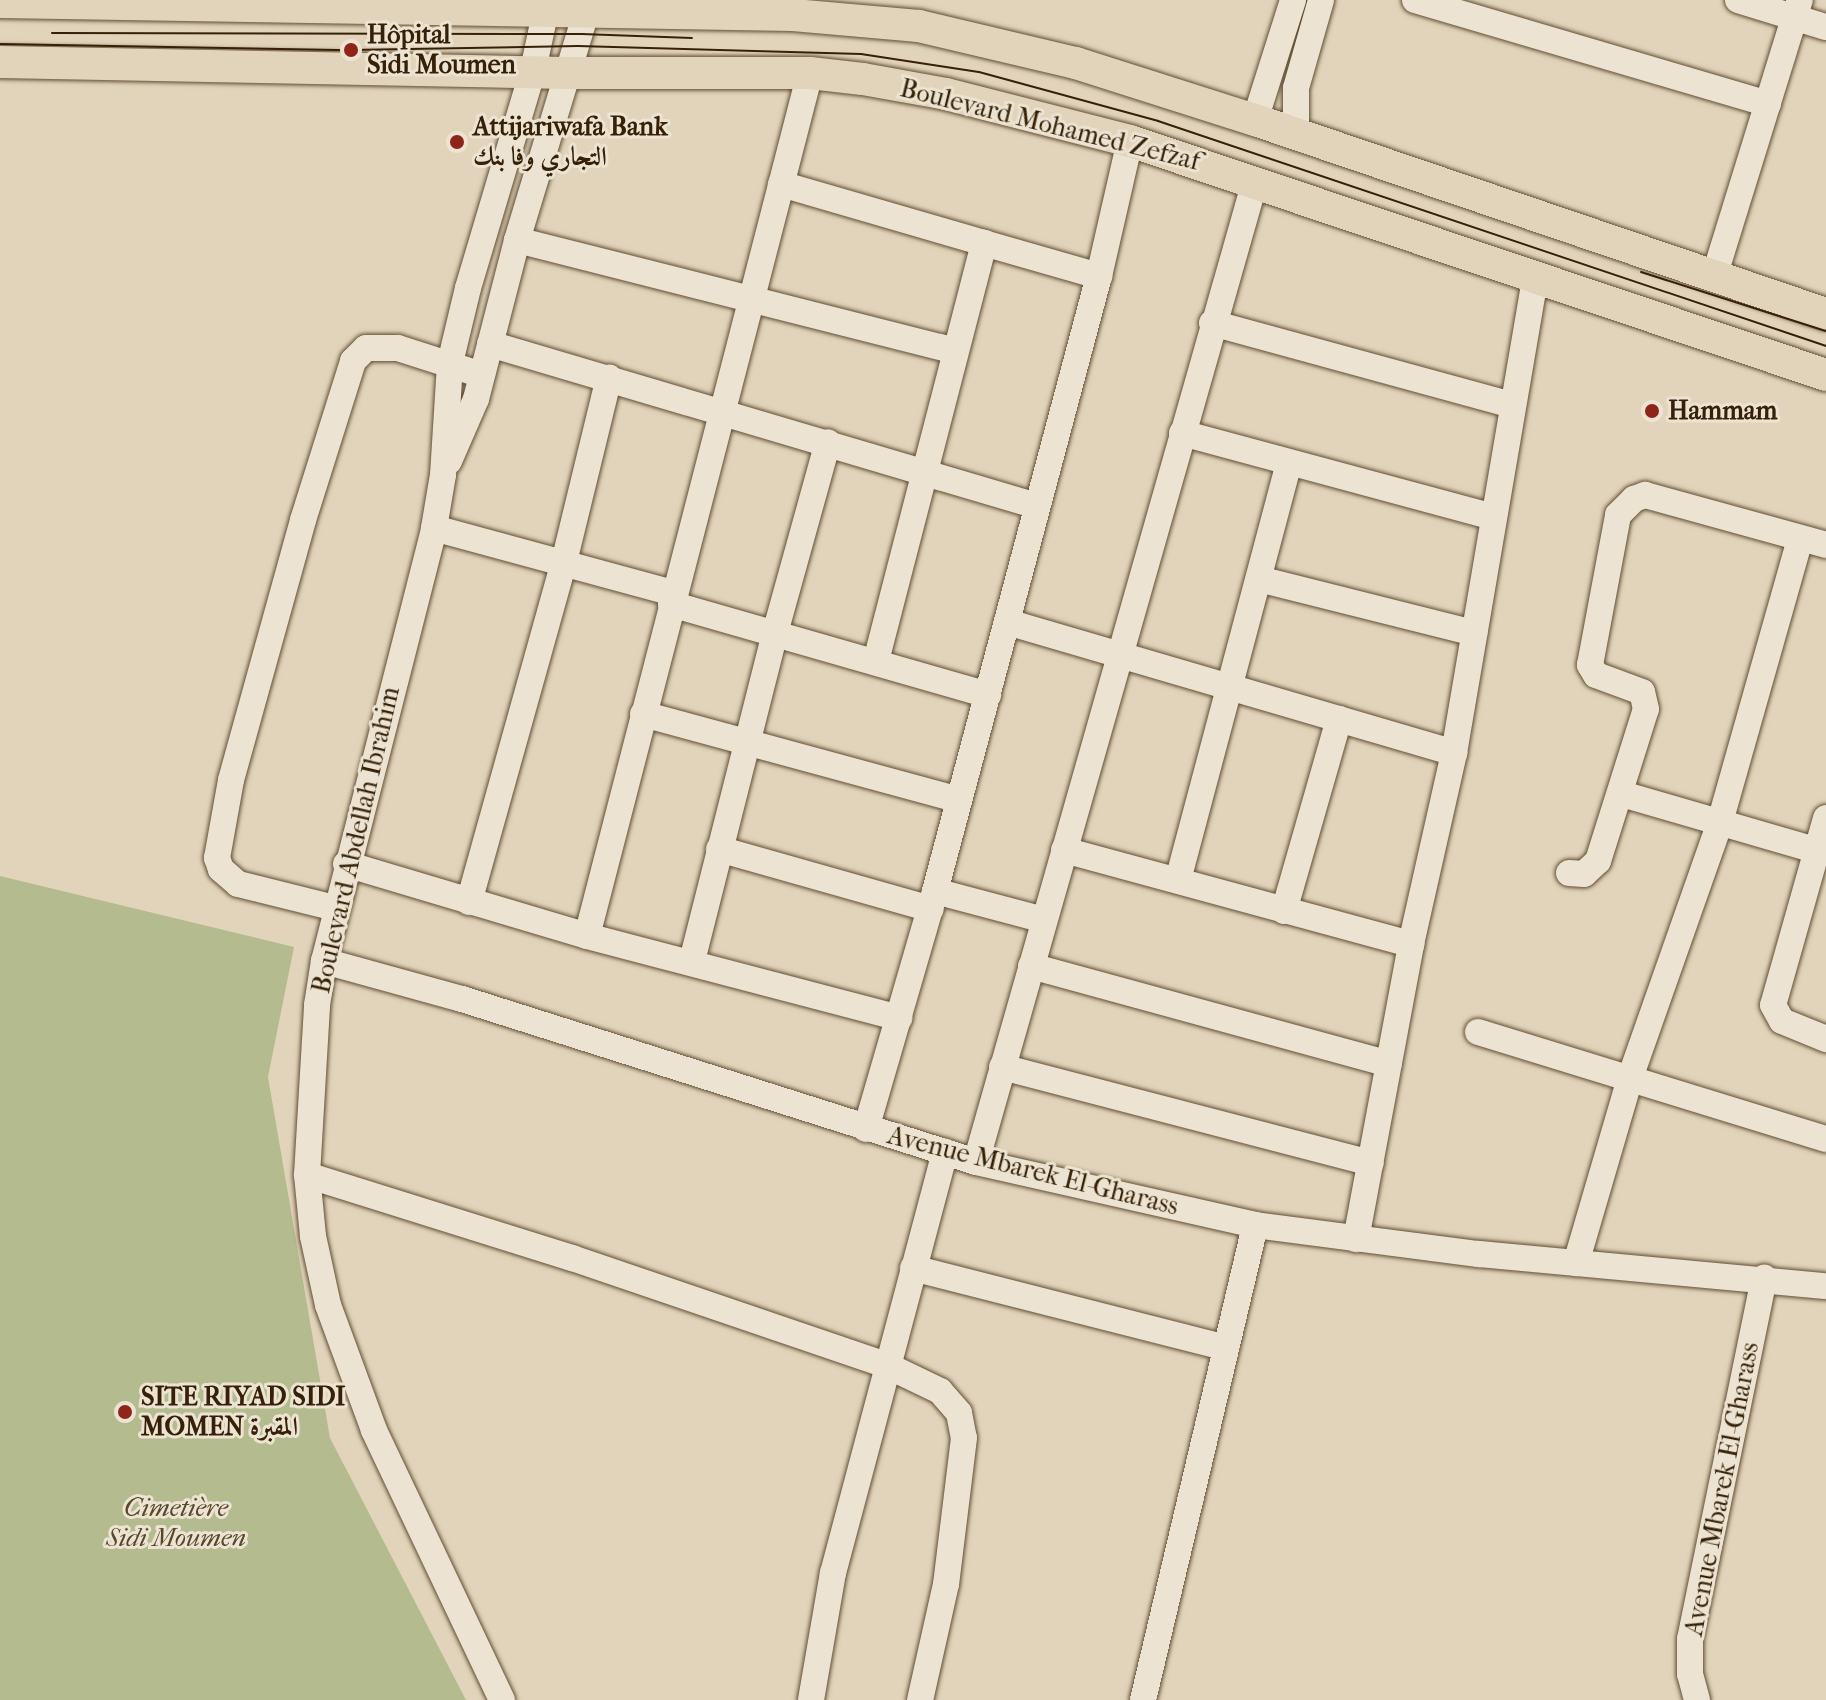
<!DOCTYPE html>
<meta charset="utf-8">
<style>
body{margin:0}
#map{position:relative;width:1826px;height:1700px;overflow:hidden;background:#e2d4ba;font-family:"IM FELL French Canon",Amiri,serif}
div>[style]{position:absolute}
.green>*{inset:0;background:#b4bc8f}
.roads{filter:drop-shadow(0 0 2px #614e33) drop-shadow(0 0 2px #614e33)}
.minor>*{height:26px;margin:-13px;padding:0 13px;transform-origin:13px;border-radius:13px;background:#ece3d2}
.major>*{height:32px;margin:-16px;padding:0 16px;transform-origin:16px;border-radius:16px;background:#e2d4ba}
.tram>*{height:2px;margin:-1px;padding:0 1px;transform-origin:1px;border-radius:1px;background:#362106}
.dots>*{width:22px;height:22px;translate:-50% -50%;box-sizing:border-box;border:4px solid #ece3d2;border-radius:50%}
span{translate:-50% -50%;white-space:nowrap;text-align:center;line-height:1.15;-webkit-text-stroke:6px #ece3d2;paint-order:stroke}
.poi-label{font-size:26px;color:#362106;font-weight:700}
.left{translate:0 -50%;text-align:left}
.street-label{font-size:26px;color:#362106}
.park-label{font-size:26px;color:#564828;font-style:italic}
</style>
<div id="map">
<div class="green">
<i style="clip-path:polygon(0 876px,294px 947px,268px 1077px,330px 1438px,466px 1700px,0 1700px)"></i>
</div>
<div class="roads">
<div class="minor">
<i style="left:1415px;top:0;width:368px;rotate:16.4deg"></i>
<i style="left:1738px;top:0;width:92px;rotate:17.1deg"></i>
<i style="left:1255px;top:120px;width:126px;rotate:-72.4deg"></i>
<i style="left:1296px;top:135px;width:47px;rotate:-90deg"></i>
<i style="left:1296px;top:88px;width:91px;rotate:-74.1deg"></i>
<i style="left:781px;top:184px;width:211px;rotate:16.2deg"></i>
<i style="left:517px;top:240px;width:452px;rotate:14.2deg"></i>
<i style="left:1714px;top:277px;width:290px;rotate:-72.8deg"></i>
<i style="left:1212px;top:323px;width:310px;rotate:15.3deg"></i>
<i style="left:490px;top:344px;width:570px;rotate:16.5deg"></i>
<i style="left:1182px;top:433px;width:323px;rotate:15.1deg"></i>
<i style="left:449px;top:461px;width:68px;rotate:-66.5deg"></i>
<i style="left:476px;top:399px;width:164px;rotate:-75.5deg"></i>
<i style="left:517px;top:240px;width:251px;rotate:-73.1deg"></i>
<i style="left:434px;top:528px;width:249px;rotate:15.2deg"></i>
<i style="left:1259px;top:579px;width:222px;rotate:14.1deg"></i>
<i style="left:671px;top:604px;width:330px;rotate:16deg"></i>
<i style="left:1007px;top:622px;width:466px;rotate:16.3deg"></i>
<i style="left:876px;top:661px;width:432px;rotate:-75.5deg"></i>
<i style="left:984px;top:243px;width:120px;rotate:16deg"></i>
<i style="left:643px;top:714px;width:327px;rotate:15.2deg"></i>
<i style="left:1622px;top:794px;width:201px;rotate:16.2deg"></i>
<i style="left:1826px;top:818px;width:194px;rotate:105.8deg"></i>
<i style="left:1773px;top:1005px;width:18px;rotate:61deg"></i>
<i style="left:1782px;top:1021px;width:48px;rotate:22.2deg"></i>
<i style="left:719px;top:849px;width:220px;rotate:15.8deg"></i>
<i style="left:1064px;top:850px;width:360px;rotate:15.2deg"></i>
<i style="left:346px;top:864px;width:252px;rotate:16.6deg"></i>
<i style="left:587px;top:936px;width:323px;rotate:14.7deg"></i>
<i style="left:1569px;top:873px;width:15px;rotate:4deg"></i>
<i style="left:1584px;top:874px;width:19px;rotate:-43deg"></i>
<i style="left:1598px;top:861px;width:159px;rotate:-72.5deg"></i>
<i style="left:1646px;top:709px;width:17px;rotate:-103deg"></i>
<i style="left:1642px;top:692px;width:49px;rotate:-159.7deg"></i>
<i style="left:1596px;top:675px;width:12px;rotate:-121deg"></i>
<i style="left:1590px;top:665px;width:153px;rotate:-79.4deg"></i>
<i style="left:1618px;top:515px;width:23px;rotate:-45deg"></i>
<i style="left:1634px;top:499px;width:12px;rotate:-20deg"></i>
<i style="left:1645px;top:495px;width:188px;rotate:15.4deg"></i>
<i style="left:1178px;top:880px;width:432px;rotate:-75.1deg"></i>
<i style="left:935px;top:891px;width:113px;rotate:14.9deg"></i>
<i style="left:469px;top:902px;width:353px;rotate:-74.4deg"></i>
<i style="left:564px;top:562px;width:190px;rotate:-76.3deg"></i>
<i style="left:335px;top:908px;width:100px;rotate:-166.1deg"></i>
<i style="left:238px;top:884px;width:23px;rotate:-139deg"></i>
<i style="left:221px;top:869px;width:12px;rotate:-110deg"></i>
<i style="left:217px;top:858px;width:79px;rotate:-79.8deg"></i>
<i style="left:231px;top:780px;width:270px;rotate:-74.5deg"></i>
<i style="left:303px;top:520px;width:167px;rotate:-72.5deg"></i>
<i style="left:353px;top:361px;width:18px;rotate:-45deg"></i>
<i style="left:366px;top:348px;width:32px"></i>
<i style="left:398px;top:348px;width:88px;rotate:17.8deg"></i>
<i style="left:1284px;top:911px;width:200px;rotate:-74deg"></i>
<i style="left:587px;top:936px;width:891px;rotate:-75.51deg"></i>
<i style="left:324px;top:961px;width:143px;rotate:15.4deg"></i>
<i style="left:462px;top:999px;width:539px;rotate:17.59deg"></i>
<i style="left:976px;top:1162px;width:286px;rotate:12.7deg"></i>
<i style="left:1255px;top:1225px;width:226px;rotate:7.4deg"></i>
<i style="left:1479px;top:1254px;width:348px;rotate:5.3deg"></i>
<i style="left:692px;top:961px;width:338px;rotate:-75.8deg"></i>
<i style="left:775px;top:633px;width:198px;rotate:-74.5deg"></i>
<i style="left:1031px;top:966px;width:371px;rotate:15.3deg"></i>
<i style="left:1478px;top:1032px;width:364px;rotate:17.1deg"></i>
<i style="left:1002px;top:1067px;width:381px;rotate:14.6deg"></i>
<i style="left:866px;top:1129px;width:248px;rotate:-73.8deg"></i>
<i style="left:935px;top:891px;width:636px;rotate:-75.07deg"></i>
<i style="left:1099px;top:276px;width:139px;rotate:-77.1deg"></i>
<i style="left:976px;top:1162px;width:1020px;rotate:-74.12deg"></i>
<i style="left:307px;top:1175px;width:278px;rotate:17.4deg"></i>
<i style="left:572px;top:1258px;width:332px;rotate:18.8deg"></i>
<i style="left:886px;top:1365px;width:60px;rotate:25.7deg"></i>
<i style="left:940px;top:1391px;width:29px;rotate:49deg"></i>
<i style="left:959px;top:1413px;width:25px;rotate:79deg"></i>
<i style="left:964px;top:1438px;width:147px;rotate:97deg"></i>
<i style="left:946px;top:1584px;width:119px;rotate:102.6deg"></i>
<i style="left:1356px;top:1239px;width:300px;rotate:-79.4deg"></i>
<i style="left:1411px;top:944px;width:196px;rotate:-77.3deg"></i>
<i style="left:1454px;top:753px;width:483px;rotate:-80.3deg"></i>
<i style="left:1576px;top:1263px;width:193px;rotate:-73.7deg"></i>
<i style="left:1630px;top:1078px;width:271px;rotate:-70.6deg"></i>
<i style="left:1720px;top:822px;width:294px;rotate:-74.2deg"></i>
<i style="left:913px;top:1268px;width:323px;rotate:14.3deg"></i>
<i style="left:502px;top:1700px;width:299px;rotate:-115.4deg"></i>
<i style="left:374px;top:1430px;width:133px;rotate:-110.2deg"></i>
<i style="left:328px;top:1305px;width:71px;rotate:-102.3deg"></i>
<i style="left:313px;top:1236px;width:61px;rotate:-95.6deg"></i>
<i style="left:307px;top:1175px;width:170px;rotate:-86.6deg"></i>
<i style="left:317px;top:1005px;width:45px;rotate:-81deg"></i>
<i style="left:324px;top:961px;width:447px;rotate:-75.7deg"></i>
<i style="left:434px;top:528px;width:54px;rotate:-80.4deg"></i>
<i style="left:443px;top:475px;width:112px;rotate:-86.4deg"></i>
<i style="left:450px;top:363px;width:77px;rotate:-76.5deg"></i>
<i style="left:468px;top:288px;width:227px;rotate:-73.4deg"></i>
<i style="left:533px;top:70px;width:72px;rotate:-77.9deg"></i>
<i style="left:811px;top:1700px;width:129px;rotate:-80.2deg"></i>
<i style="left:833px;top:1573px;width:436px;rotate:-75.1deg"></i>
<i style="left:1143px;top:1700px;width:488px;rotate:-76.7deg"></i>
<i style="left:1697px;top:1700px;width:27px;rotate:-105deg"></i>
<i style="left:1690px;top:1674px;width:35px;rotate:-90deg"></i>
<i style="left:1690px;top:1639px;width:369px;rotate:-78.4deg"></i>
</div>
<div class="major">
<i style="left:0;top:2px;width:793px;rotate:0.94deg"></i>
<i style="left:793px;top:15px;width:126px;rotate:5deg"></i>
<i style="left:919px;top:26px;width:161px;rotate:13.3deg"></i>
<i style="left:1076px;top:63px;width:188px;rotate:17.7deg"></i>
<i style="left:1255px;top:120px;width:603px;rotate:18.77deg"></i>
<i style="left:0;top:62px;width:566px;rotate:1.11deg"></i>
<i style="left:566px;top:73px;width:244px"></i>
<i style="left:810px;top:73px;width:53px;rotate:6.5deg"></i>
<i style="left:863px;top:79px;width:84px;rotate:10.2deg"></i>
<i style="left:946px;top:94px;width:190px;rotate:14.3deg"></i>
<i style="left:1130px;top:141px;width:734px;rotate:18.58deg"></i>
</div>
</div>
<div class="tram">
<i style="left:52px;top:33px;width:530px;rotate:0.11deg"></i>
<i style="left:582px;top:34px;width:110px;rotate:2.1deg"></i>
<i style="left:0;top:44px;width:351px;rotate:1deg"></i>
<i style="left:351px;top:50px;width:227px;rotate:-1deg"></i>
<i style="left:578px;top:46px;width:283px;rotate:1.6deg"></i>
<i style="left:861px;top:54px;width:119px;rotate:8.7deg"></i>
<i style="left:979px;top:72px;width:186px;rotate:15.3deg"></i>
<i style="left:1158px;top:121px;width:705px;rotate:18.61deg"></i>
<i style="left:1641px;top:272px;width:194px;rotate:17.7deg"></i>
</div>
<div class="dots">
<i style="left:351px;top:50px;background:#8f2418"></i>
<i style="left:457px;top:142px;background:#8f2418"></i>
<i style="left:1652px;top:411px;background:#8f2418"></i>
<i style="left:125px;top:1412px;background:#8f2418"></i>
</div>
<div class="poi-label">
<span class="left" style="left:367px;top:50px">Hôpital<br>Sidi Moumen</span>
<span class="left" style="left:473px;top:142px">Attijariwafa Bank<br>التجاري وفا بنك</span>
<span class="left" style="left:1668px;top:411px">Hammam</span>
<span class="left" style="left:141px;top:1412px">SITE RIYAD SIDI<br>MOMEN المقبرة</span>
</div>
<div class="street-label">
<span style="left:1050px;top:125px;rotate:14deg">Boulevard Mohamed Zefzaf</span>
<span style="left:356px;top:840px;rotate:-77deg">Boulevard Abdellah Ibrahim</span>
<span style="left:1033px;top:1171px;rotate:14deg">Avenue Mbarek El-Gharass</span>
<span style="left:1722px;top:1489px;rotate:-79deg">Avenue Mbarek El-Gharass</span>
</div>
<div class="park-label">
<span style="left:176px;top:1523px">Cimetière<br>Sidi Moumen</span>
</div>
</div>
